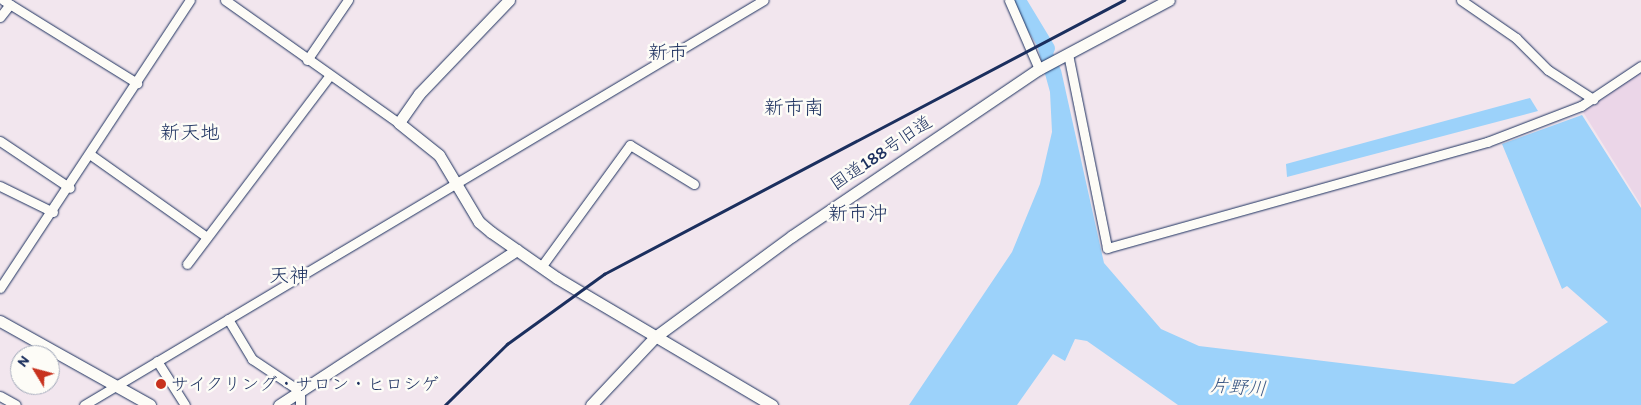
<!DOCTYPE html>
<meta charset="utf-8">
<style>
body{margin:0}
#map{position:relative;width:1641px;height:405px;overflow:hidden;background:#f2e6ee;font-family:Itim,"Klee One",sans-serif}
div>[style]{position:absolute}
.built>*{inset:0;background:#ebd6e8}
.water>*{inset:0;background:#9cd2fa}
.river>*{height:15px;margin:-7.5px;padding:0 7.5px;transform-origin:7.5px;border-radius:7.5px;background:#9cd2fa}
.roads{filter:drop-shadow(0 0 1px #1b2f5e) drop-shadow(0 0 1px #1b2f5e)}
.minor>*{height:9px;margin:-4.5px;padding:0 4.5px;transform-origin:4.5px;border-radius:4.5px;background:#fdfcf7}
.tertiary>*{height:11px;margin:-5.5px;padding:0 5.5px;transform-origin:5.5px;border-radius:5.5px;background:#fdfcf7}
.rail>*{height:2.5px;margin:-1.25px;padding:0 1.25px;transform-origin:1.25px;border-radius:1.25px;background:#1b2f5e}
.dots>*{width:14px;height:14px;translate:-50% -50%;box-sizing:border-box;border:2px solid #fdfcf7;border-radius:50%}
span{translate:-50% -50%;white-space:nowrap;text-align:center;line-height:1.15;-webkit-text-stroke:5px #fdfcf7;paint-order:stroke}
.street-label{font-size:18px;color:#1b2f5e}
.poi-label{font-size:18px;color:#1b2f5e}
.left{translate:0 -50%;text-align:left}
.water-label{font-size:19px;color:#3b5885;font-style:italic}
.quarter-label{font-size:20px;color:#1b2f5e}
.north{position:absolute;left:10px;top:345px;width:50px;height:50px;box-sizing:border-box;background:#fdfcf7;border:1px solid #a3aaba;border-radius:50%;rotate:307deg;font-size:14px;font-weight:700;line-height:20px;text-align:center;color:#1b2f5e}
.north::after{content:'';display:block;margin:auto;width:18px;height:22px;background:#c8321e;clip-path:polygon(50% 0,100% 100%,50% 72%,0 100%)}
</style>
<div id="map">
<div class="built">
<i style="clip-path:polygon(1641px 72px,1641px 205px,1583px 112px)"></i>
</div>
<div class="water">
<i style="clip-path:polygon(1041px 27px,1061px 70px,1104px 263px,1161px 329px,1199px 346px,1514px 384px,1608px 322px,1567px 286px,1562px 289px,1502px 144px,1582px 115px,1641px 208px,1641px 405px,1178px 405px,1087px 341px,1075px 339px,1065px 361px,1053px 354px,1017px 405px,909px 405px,1012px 252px,1040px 184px,1052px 132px,1050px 92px,1034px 34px)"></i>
<i style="clip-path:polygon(1530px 98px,1538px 111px,1287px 177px,1286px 164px)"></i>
</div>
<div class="river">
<i style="left:1018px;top:0;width:56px;rotate:58.9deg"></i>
</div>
<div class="roads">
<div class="minor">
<i style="left:3px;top:0;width:158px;rotate:31.8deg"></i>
<i style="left:225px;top:0;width:213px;rotate:35.3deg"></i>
<i style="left:1009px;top:0;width:75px;rotate:66.5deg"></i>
<i style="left:1461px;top:0;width:67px;rotate:34.6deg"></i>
<i style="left:1516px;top:38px;width:45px;rotate:45deg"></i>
<i style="left:1548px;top:70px;width:54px;rotate:32.8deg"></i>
<i style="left:0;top:17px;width:16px;rotate:-52deg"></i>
<i style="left:1068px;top:54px;width:198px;rotate:78.6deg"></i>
<i style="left:1107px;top:248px;width:395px;rotate:-15.6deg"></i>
<i style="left:1487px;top:142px;width:101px;rotate:-21deg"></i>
<i style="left:1581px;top:106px;width:72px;rotate:-33.7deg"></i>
<i style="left:307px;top:60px;width:73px;rotate:-55.7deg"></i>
<i style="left:0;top:141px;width:84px;rotate:33.9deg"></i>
<i style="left:91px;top:155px;width:142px;rotate:35.3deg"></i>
<i style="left:0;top:186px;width:59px;rotate:26.1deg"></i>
<i style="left:187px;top:264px;width:236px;rotate:-52.9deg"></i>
<i style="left:541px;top:267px;width:151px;rotate:-53.9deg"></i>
<i style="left:630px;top:145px;width:75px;rotate:31.4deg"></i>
<i style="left:0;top:288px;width:345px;rotate:-56.6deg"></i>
<i style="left:228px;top:319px;width:47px;rotate:59deg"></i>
<i style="left:252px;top:359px;width:58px;rotate:33.7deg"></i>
<i style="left:300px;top:391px;width:14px;rotate:90deg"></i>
<i style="left:157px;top:361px;width:52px;rotate:57.5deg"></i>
<i style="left:0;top:396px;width:18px;rotate:29deg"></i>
<i style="left:84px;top:405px;width:791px;rotate:-30.78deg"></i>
</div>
<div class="tertiary">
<i style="left:509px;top:0;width:130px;rotate:133.8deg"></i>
<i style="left:419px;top:94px;width:35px;rotate:125deg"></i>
<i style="left:399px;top:123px;width:51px;rotate:38.7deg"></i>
<i style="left:439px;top:155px;width:78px;rotate:59.2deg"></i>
<i style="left:479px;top:222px;width:16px;rotate:40deg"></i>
<i style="left:491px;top:232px;width:80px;rotate:34.9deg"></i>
<i style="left:557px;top:278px;width:250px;rotate:30.6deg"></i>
<i style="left:0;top:321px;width:172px;rotate:29.2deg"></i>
<i style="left:279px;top:405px;width:284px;rotate:-33.1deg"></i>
<i style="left:591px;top:405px;width:93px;rotate:-46.7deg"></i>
<i style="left:655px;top:337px;width:170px;rotate:-36.4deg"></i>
<i style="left:792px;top:236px;width:298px;rotate:-34.1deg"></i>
<i style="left:1039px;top:69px;width:147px;rotate:-28deg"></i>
</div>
</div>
<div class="rail">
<i style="left:445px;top:405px;width:87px;rotate:-44.5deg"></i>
<i style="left:507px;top:344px;width:120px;rotate:-35.8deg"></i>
<i style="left:604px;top:274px;width:588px;rotate:-27.79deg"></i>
</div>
<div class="dots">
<i style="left:161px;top:384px;background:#c8321e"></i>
</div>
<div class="street-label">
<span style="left:881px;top:153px;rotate:-34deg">国道188号旧道</span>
</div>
<div class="poi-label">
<span class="left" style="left:171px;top:384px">サイクリング・サロン・ヒロシゲ</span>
</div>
<div class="water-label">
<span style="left:1238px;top:387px;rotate:4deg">片野川</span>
</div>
<div class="quarter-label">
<span style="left:668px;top:52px">新市</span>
<span style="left:794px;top:107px">新市南</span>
<span style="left:190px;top:132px">新天地</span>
<span style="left:858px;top:213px">新市沖</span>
<span style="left:289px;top:275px">天神</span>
</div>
<div class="north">N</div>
</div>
